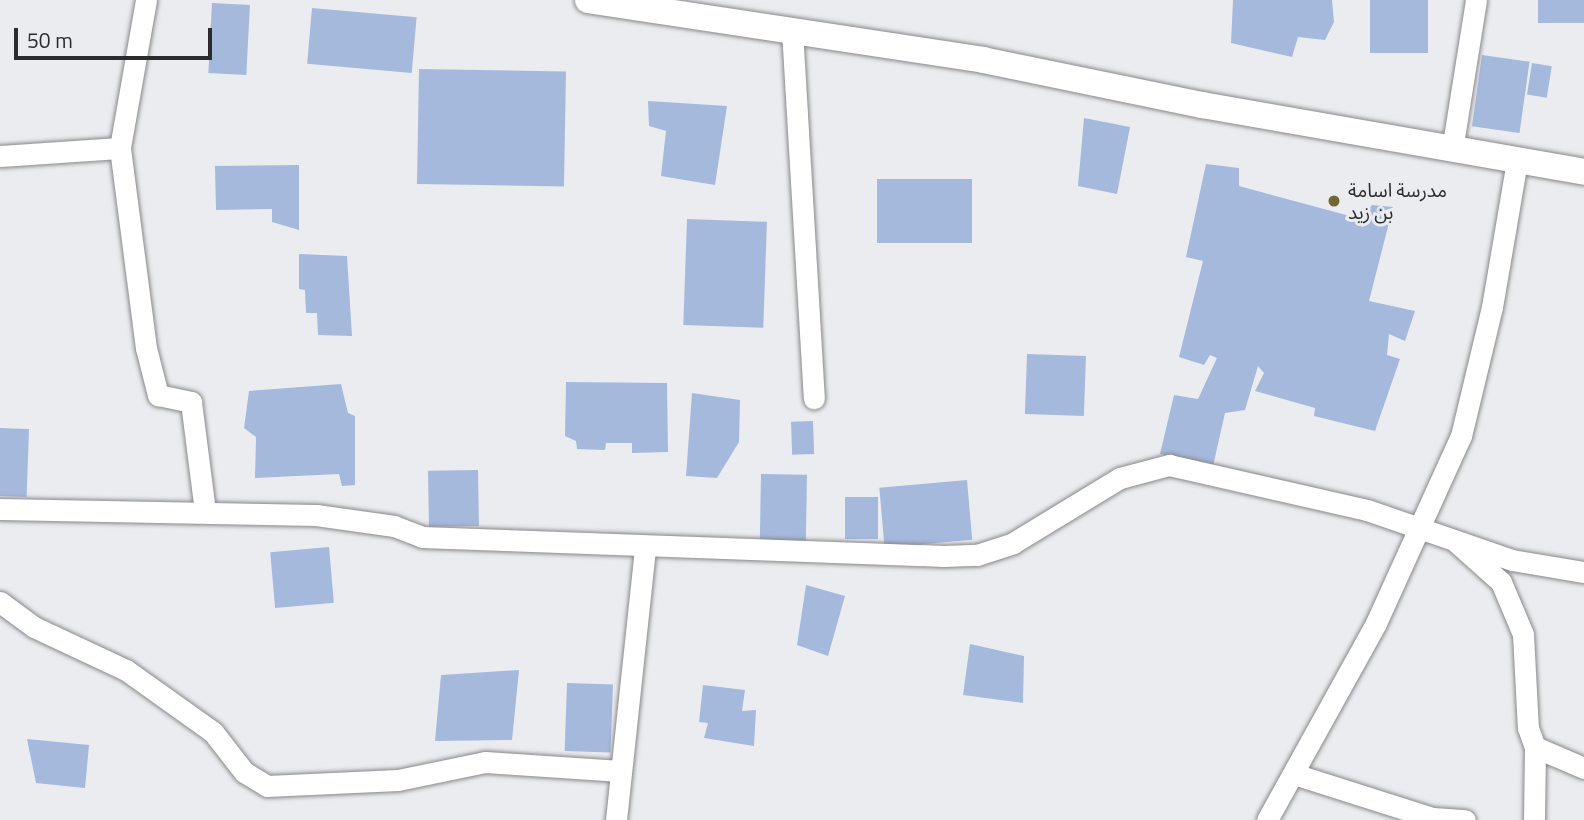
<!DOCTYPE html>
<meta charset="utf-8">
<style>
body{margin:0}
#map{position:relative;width:1584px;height:820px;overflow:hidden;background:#ebecef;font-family:"Titillium Web","Noto Sans Arabic",sans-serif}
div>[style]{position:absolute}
.building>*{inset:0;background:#a5b9dd;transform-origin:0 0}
.roads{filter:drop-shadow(0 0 2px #87888b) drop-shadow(0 0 2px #87888b)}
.minor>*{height:21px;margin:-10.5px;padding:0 10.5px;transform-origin:10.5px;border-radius:10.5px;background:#fff}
.tertiary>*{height:26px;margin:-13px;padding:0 13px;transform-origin:13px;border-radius:13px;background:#fff}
.dots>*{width:19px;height:19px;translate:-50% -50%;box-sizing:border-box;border:4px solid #ebecef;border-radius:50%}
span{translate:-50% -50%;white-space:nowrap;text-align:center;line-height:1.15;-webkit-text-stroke:6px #ebecef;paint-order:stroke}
.poi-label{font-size:19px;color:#2b2b2d}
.left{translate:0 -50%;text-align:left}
.scale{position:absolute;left:14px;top:28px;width:198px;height:32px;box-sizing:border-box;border:4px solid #2b2b2d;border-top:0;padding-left:9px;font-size:21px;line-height:24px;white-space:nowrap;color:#2b2b2d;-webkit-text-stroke:5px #ebecef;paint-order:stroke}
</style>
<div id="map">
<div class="building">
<i style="clip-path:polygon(1233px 0,1332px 0,1334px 22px,1325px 40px,1298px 37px,1292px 57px,1231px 43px)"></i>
<i style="left:1370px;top:0;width:58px;height:53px"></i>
<i style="left:1538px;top:0;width:46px;height:23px"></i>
<i style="left:212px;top:3px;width:38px;height:70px;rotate:3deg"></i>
<i style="left:312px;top:8px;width:105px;height:56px;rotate:5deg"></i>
<i style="left:1482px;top:55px;width:48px;height:72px;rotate:8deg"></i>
<i style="left:1532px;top:63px;width:20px;height:32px;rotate:9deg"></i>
<i style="left:419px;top:69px;width:147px;height:115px;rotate:1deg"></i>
<i style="clip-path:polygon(648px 101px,727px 106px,715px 185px,661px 176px,666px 131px,649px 126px)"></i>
<i style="clip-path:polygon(1084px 118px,1130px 127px,1117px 194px,1078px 186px)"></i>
<i style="clip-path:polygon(1206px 164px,1239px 168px,1239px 186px,1361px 219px,1372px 205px,1393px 207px,1369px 301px,1415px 311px,1405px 341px,1389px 334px,1387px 355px,1400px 359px,1375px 431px,1314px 416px,1315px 408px,1255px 391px,1264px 373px,1258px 366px,1245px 410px,1225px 413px,1213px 466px,1160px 454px,1174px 395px,1198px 399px,1217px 358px,1210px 355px,1204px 365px,1179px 357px,1203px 261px,1186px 257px)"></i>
<i style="clip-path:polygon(299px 165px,299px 230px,272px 222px,272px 209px,216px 210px,215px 166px)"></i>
<i style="left:972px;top:179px;width:64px;height:95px;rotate:90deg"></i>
<i style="left:687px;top:219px;width:80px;height:106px;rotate:2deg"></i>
<i style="clip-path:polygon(299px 254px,347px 256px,352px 336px,318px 335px,317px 313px,306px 313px,305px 290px,299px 289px)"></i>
<i style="left:1027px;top:354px;width:59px;height:60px;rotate:2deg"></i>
<i style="clip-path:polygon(566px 382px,667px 383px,668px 452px,632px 453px,632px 443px,606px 443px,605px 450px,577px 449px,576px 441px,565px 436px)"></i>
<i style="clip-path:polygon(341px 384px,348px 413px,355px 416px,355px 485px,342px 486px,339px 474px,255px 478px,256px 437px,244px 428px,249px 391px)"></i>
<i style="clip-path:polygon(692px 393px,740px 400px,739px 442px,717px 478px,686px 476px)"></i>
<i style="left:813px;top:421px;width:33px;height:22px;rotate:88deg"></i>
<i style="left:0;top:428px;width:29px;height:68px;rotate:2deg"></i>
<i style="left:478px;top:470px;width:56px;height:50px;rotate:89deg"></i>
<i style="left:761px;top:474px;width:46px;height:68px;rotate:1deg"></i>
<i style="left:967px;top:480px;width:60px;height:88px;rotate:85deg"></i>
<i style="left:845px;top:497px;width:33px;height:42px"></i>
<i style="left:329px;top:547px;width:56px;height:59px;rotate:85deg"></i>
<i style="clip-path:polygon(806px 585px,845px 596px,828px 656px,797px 645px)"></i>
<i style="clip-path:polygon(970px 644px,1024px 656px,1023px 703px,963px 695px)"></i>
<i style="clip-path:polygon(519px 670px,512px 740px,435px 741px,441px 675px)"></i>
<i style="left:567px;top:683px;width:46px;height:68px;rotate:2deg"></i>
<i style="clip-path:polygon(703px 685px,745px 690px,742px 711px,756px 710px,754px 746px,704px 738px,708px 723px,699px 722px)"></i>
<i style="clip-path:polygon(27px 739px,89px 745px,85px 788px,36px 783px)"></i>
</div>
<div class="roads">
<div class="minor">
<i style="left:146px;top:0;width:150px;rotate:100deg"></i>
<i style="left:120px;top:148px;width:202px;rotate:82.6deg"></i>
<i style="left:146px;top:348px;width:49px;rotate:75.7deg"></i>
<i style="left:158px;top:395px;width:34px;rotate:12deg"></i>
<i style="left:191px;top:402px;width:110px;rotate:82.7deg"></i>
<i style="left:792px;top:30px;width:369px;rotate:86.6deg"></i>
<i style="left:1452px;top:150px;width:152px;rotate:-80.9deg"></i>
<i style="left:0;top:156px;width:120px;rotate:-3.8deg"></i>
<i style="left:0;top:509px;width:316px;rotate:1.1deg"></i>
<i style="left:316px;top:515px;width:79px;rotate:8deg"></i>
<i style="left:394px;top:526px;width:30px;rotate:21deg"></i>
<i style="left:422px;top:537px;width:522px;rotate:2.08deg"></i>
<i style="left:944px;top:556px;width:33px;rotate:-2deg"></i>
<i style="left:977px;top:555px;width:38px;rotate:-18deg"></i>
<i style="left:1013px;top:543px;width:125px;rotate:-31.3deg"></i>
<i style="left:1120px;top:478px;width:51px;rotate:-14.9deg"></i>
<i style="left:1169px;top:465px;width:203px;rotate:12.8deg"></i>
<i style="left:1367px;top:510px;width:153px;rotate:19deg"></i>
<i style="left:1512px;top:560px;width:73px;rotate:9.5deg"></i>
<i style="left:1456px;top:542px;width:60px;rotate:41.6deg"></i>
<i style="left:1501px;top:582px;width:56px;rotate:67.1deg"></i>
<i style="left:1523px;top:634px;width:94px;rotate:87deg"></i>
<i style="left:1528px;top:728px;width:20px;rotate:70deg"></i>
<i style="left:1535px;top:747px;width:53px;rotate:23.2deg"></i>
<i style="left:0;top:602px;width:42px;rotate:36.3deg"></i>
<i style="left:34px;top:627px;width:102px;rotate:25.1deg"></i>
<i style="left:126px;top:670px;width:107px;rotate:35.5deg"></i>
<i style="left:213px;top:732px;width:51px;rotate:52.2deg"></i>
<i style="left:244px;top:772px;width:27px;rotate:31deg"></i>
<i style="left:267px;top:786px;width:131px;rotate:-2.6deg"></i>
<i style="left:398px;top:780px;width:89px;rotate:-11.7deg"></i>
<i style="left:485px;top:762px;width:136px;rotate:3.8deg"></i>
<i style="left:1294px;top:774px;width:146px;rotate:17.6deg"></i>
<i style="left:1433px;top:818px;width:32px;rotate:4deg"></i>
<i style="left:616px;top:820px;width:275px;rotate:-83.9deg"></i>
<i style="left:1267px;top:820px;width:225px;rotate:-61deg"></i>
<i style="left:1376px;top:623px;width:205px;rotate:-65.6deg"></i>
<i style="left:1461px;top:436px;width:133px;rotate:-76.5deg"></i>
<i style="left:1492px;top:307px;width:149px;rotate:-80.3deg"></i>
<i style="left:1534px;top:820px;width:73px;rotate:-89.2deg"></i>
</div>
<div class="tertiary">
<i style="left:588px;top:0;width:400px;rotate:8.6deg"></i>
<i style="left:983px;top:60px;width:224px;rotate:11.6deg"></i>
<i style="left:1202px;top:105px;width:388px;rotate:9.9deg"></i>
</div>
</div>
<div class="dots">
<i style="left:1334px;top:201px;background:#706734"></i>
</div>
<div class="poi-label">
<span class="left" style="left:1348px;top:201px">مدرسة اسامة<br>بن زيد</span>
</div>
<div class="scale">50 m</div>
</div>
